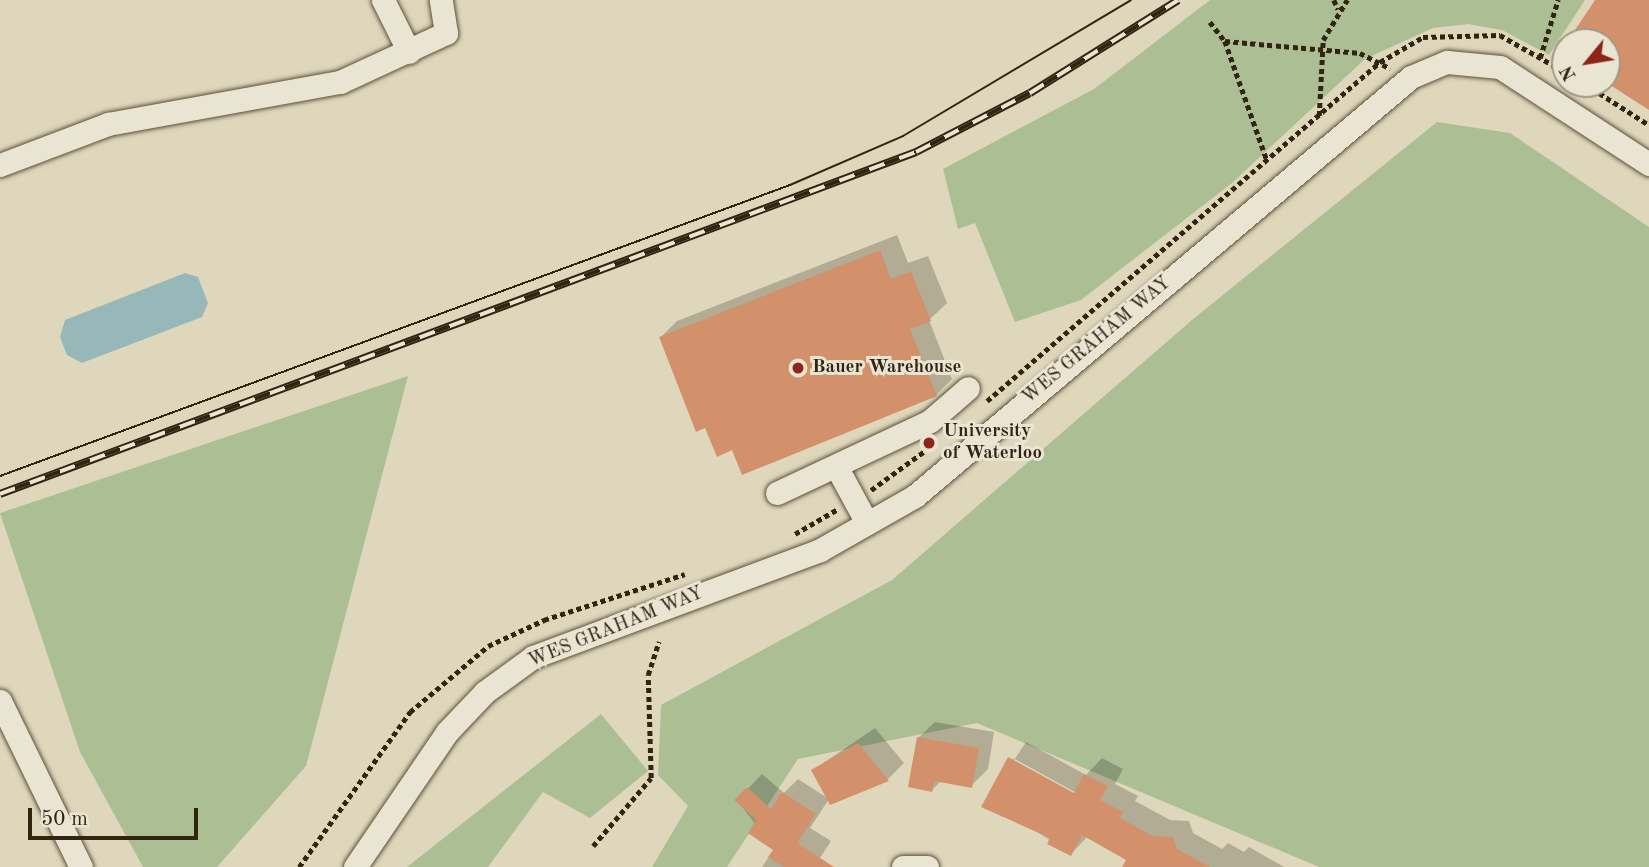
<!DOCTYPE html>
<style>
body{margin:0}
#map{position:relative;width:1649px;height:867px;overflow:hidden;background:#dfd7bb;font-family:"Old Standard TT",serif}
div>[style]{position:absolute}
.green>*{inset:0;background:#acbf94}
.water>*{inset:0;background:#96b8b9}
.shadow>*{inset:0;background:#0003}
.building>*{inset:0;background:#d2916a}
.path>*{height:4.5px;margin-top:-2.25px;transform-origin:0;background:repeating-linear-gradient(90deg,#312411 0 5px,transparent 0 8.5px)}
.roads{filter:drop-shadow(0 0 2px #5c513c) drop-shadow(0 0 2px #5c513c)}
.minor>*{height:23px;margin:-11.5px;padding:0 11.5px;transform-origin:11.5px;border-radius:11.5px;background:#eae5d3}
.tram>*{height:2px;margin:-1px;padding:0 1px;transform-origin:1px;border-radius:1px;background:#312411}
.rail>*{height:8px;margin-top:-4px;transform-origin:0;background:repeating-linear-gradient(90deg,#eae5d3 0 16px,#312411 0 32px);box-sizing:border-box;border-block:2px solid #312411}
.dots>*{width:19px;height:19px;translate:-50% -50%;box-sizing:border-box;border:4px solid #eae5d3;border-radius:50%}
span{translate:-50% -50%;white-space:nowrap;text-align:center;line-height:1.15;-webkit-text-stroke:6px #eae5d3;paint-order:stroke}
.street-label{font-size:19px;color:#312411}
.poi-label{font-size:19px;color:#312411;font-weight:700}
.left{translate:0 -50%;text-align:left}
.north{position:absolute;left:1551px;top:28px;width:70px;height:70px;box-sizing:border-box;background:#eae5d3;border:2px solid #a09885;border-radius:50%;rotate:240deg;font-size:19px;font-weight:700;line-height:28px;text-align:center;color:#312411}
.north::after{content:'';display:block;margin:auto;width:24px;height:32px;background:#8f2418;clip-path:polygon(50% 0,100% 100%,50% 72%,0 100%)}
.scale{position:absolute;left:28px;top:808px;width:170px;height:32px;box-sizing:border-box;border:4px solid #312411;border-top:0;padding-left:9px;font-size:21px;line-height:24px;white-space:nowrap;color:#312411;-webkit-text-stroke:5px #eae5d3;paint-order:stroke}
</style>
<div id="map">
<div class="green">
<i style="clip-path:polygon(1210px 0,1585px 0,1549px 55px,1502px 30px,1468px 24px,1433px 28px,1365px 59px,1232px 183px,1081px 300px,1015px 322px,975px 223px,958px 229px,943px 169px,1094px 89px)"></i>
<i style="clip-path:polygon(1437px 122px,1510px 133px,1649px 227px,1649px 867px,1319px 867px,977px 723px,798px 759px,727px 867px,652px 867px,688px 806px,658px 775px,661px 705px,892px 580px,1192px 320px)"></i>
<i style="clip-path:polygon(408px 376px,306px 766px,217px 867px,143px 867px,80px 752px,0 513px)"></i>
<i style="clip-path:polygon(601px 714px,648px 771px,590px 818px,543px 792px,488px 867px,407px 867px)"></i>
</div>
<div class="water">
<i style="clip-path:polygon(185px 273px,198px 277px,208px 303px,202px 317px,82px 363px,67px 355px,60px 337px,65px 320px)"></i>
</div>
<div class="shadow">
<i style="clip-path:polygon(897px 235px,908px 263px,928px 256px,947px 303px,929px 320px,952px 379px,936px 395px,733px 448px,706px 426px,661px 337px,677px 321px)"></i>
<i style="clip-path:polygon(935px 722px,994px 732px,988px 769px,971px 786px,941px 781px,932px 790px,918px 738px)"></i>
<i style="clip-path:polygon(875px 728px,904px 763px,888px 779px,831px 803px,813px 770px)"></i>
<i style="clip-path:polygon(evenodd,1026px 742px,1086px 775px,1102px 758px,1123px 769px,1115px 784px,1138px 796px,1135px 801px,1170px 820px,1189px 821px,1193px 833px,1222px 849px,1228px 843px,1244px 852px,1249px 847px,1284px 867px,1126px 867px,1128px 859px,1088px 836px,1071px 854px,1007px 812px,1003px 817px,984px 806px,1026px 742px,1013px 758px,1082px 796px,1081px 799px,1013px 762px,1013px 758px)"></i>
<i style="clip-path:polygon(762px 774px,784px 793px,798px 779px,829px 799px,810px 828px,831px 841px,814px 867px,762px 867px,774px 849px,737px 800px)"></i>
</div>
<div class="building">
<i style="clip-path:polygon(1595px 0,1649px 0,1649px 110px,1607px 83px,1607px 42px,1567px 42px)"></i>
<i style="clip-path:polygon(880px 250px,891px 279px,911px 271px,931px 321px,910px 329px,937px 396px,742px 475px,732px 450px,717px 457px,705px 428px,696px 432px,659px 337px)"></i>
<i style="clip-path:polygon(917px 737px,979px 748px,972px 788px,934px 781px,932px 792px,908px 787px)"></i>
<i style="clip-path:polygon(858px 743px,889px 781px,830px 805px,811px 770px)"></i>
<i style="clip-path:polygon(1008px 757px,1074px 793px,1084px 774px,1108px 786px,1100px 800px,1123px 812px,1120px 818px,1153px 836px,1173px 837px,1177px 849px,1210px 867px,1122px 867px,1126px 860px,1082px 835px,1071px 856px,1047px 844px,1050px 838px,981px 807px)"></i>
<i style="clip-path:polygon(747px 787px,771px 809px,782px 792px,816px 814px,797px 843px,834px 867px,784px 867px,768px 857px,773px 850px,748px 833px,756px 820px,734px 800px)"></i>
</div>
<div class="path">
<i style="left:1334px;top:0;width:10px;rotate:66deg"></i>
<i style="left:1210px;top:22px;width:24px;rotate:52deg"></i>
<i style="left:1225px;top:41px;width:126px;rotate:70.6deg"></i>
<i style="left:1225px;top:41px;width:136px;rotate:5.1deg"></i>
<i style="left:1360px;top:53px;width:34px;rotate:27deg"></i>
<i style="left:1540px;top:58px;width:61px;rotate:-72.8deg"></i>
<i style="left:1585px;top:84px;width:76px;rotate:32.6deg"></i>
<i style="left:1319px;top:116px;width:76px;rotate:-87deg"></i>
<i style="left:1323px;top:40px;width:47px;rotate:-59deg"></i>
<i style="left:987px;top:401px;width:519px;rotate:-40.78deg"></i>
<i style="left:1380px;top:62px;width:50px;rotate:-30.2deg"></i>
<i style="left:1423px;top:37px;width:77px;rotate:-1.5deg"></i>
<i style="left:1500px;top:35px;width:75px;rotate:29.6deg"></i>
<i style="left:871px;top:490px;width:68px;rotate:-36deg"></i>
<i style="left:795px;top:534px;width:48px;rotate:-30.3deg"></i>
<i style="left:593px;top:846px;width:89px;rotate:-49.5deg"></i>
<i style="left:651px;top:778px;width:103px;rotate:-91.7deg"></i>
<i style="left:648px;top:675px;width:35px;rotate:-72deg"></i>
<i style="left:299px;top:867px;width:191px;rotate:-54.4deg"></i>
<i style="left:410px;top:712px;width:102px;rotate:-40.2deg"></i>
<i style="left:488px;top:646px;width:62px;rotate:-24.9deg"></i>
<i style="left:544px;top:620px;width:148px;rotate:-18.1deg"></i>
</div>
<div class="roads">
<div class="minor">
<i style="left:383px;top:0;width:58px;rotate:63.4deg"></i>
<i style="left:0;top:165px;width:116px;rotate:-20.8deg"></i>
<i style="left:108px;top:124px;width:236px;rotate:-10.3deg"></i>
<i style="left:340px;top:82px;width:117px;rotate:-24.8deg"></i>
<i style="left:446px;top:33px;width:33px;rotate:-99deg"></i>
<i style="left:836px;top:466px;width:65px;rotate:61.5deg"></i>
<i style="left:777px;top:493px;width:169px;rotate:-25.2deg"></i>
<i style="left:930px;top:421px;width:50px;rotate:-41deg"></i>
<i style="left:0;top:701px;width:185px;rotate:64deg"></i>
<i style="left:355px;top:867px;width:163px;rotate:-55.7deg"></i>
<i style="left:447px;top:732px;width:55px;rotate:-46.5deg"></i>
<i style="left:485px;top:692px;width:59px;rotate:-36.1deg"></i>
<i style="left:533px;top:657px;width:306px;rotate:-20.4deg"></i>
<i style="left:820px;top:550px;width:109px;rotate:-29.6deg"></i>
<i style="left:915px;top:496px;width:649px;rotate:-40.19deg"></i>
<i style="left:1411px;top:77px;width:39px;rotate:-23deg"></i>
<i style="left:1447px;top:62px;width:53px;rotate:5.4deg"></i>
<i style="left:1500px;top:67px;width:178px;rotate:33.1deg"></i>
<i style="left:903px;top:867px;width:24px"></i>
</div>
</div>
<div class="tram">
<i style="left:1158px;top:13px;width:24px;rotate:-33deg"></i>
<i style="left:0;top:476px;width:842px;rotate:-20.22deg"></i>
<i style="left:790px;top:185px;width:123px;rotate:-23.4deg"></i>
<i style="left:903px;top:136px;width:265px;rotate:-30.8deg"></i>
</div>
<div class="rail">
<i style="left:0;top:494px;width:978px;rotate:-20.47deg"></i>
<i style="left:916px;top:152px;width:128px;rotate:-27.4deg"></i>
<i style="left:1030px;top:93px;width:175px;rotate:-32.1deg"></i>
</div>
<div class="dots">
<i style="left:798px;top:368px;background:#8f2418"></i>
<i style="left:929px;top:443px;background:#8f2418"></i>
</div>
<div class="street-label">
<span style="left:1097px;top:341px;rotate:-40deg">WES GRAHAM WAY</span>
<span style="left:616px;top:628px;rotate:-22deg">WES GRAHAM WAY</span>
</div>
<div class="poi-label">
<span class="left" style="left:812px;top:368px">Bauer Warehouse</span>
<span class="left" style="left:943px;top:443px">University<br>of Waterloo</span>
</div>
<div class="north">N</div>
<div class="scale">50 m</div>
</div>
